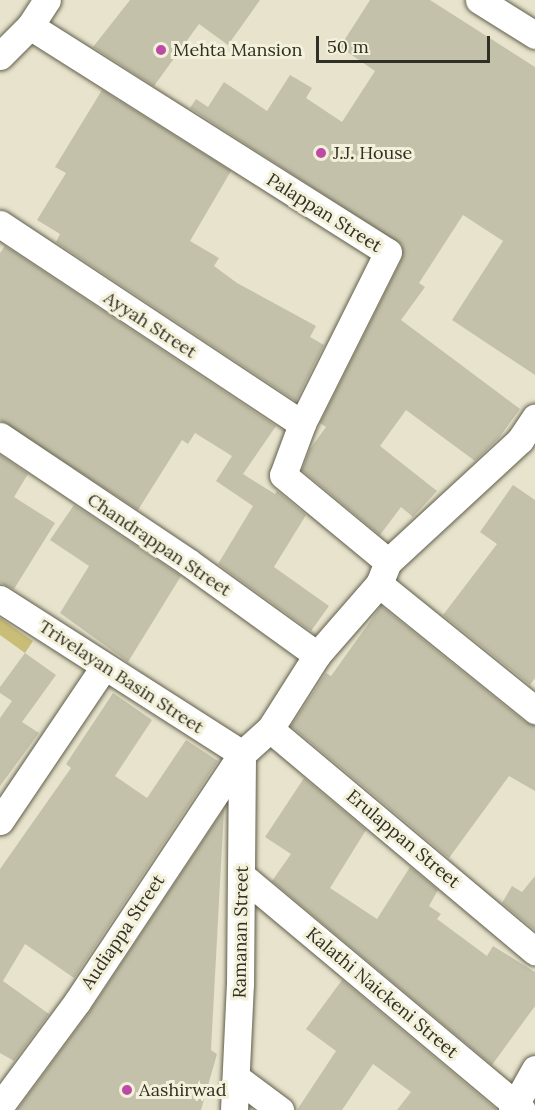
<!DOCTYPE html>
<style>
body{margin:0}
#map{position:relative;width:535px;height:1110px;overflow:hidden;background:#e7e3cd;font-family:Lora,serif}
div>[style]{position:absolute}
.green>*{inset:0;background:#c9bd78}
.building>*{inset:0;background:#c4c1ab}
.roads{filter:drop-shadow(0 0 2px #615e4a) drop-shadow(0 0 2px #615e4a)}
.minor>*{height:27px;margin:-13.5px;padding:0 13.5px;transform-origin:13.5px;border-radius:13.5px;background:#fff}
.dots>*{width:16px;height:16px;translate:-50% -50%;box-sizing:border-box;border:3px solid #f4f1da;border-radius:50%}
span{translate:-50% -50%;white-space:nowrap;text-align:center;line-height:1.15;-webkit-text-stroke:6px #f4f1da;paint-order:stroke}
.poi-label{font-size:18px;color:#302f26}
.left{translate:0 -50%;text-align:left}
.street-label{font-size:18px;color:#302f26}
.scale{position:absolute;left:316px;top:36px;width:174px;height:27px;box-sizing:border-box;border:3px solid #302f26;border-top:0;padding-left:8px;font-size:18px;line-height:21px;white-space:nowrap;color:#302f26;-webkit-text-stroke:4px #f4f1da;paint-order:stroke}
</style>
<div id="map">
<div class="green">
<i style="clip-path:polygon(0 618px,33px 641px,25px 653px,0 635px)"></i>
</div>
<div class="building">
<i style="clip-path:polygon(130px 0,260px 0,228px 45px,199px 24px,154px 86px,93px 47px)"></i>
<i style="clip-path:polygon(370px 0,430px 0,535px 67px,535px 375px,452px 320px,503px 241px,463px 215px,419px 283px,425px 287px,401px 320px,520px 409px,498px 439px,475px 461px,406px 410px,380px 446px,437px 491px,413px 517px,401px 507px,380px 535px,302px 470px,310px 449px,326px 427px,320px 423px,402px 259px,402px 245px,190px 108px,196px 99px,208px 107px,224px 82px,267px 111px,290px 75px,312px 88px,306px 98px,342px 122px,375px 71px,340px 47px)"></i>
<i style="clip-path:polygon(102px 90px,231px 171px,190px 241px,219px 258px,214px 266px,237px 283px,316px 326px,310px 337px,324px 345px,296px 401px,56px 242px,60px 234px,37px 220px,66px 173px,55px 167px)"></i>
<i style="clip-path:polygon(5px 246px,276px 426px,243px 474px,275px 494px,277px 491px,306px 515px,274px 567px,329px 606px,311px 631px,218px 564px,253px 506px,216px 481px,232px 456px,195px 433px,188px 444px,182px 440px,138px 510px,0 420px,0 253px)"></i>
<i style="clip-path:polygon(0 455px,28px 474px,14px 497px,55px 523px,14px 589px,0 583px)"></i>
<i style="clip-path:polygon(513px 485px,535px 500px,535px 678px,530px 685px,443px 615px,497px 544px,480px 532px)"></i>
<i style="clip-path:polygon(74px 505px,181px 576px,128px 662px,60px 613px,89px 566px,50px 540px)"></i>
<i style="clip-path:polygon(381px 606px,525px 722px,535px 725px,535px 791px,509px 776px,449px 858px,291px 726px,326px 673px,331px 676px)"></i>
<i style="clip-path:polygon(25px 653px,56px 675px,22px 722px,39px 733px,0 786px,0 718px,12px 701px,0 693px,0 687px)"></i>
<i style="clip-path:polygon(113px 693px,152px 720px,115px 776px,147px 798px,186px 740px,218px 761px,74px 978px,25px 944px,3px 981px,49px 1014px,14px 1061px,0 1053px,0 869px,71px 768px,66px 764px)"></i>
<i style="clip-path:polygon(304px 778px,366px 830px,330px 888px,377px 919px,410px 867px,438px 890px,429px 906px,441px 914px,437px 919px,487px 956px,493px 946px,535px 972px,535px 1006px,492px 1065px,272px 881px,291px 854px,265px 837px)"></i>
<i style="clip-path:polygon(224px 809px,211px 1050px,217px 1054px,201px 1110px,17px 1110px,90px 1011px)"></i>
<i style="clip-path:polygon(535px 876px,535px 930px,502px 903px,512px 886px,522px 892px)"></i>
<i style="clip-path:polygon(342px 980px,496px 1109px,496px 1110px,397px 1110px,411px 1092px,373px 1064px,342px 1110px,297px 1110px,336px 1051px,306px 1029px)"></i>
</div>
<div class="roads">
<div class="minor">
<i style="left:479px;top:0;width:66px;rotate:32deg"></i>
<i style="left:30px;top:26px;width:423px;rotate:32.3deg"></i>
<i style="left:388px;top:252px;width:192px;rotate:116.6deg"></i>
<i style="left:302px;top:424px;width:54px;rotate:110.4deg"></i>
<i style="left:283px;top:475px;width:136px;rotate:39.6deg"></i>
<i style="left:0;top:56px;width:42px;rotate:-45deg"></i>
<i style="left:30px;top:26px;width:31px;rotate:-57deg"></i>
<i style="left:0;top:224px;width:362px;rotate:33.5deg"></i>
<i style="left:0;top:436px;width:226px;rotate:33.8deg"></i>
<i style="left:188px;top:562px;width:159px;rotate:35.8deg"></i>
<i style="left:379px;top:584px;width:201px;rotate:38.9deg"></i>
<i style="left:0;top:599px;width:287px;rotate:32.6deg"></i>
<i style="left:270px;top:729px;width:346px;rotate:40deg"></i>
<i style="left:0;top:821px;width:186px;rotate:-56deg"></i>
<i style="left:241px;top:875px;width:366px;rotate:39.9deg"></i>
<i style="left:237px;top:1078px;width:54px;rotate:36.7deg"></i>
<i style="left:0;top:1106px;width:129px;rotate:-53.5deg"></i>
<i style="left:77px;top:1002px;width:298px;rotate:-56.4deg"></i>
<i style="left:242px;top:754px;width:38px;rotate:-42deg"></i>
<i style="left:270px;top:729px;width:88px;rotate:-57.6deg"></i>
<i style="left:317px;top:655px;width:94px;rotate:-48.9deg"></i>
<i style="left:379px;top:584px;width:24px;rotate:-68deg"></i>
<i style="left:388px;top:562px;width:180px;rotate:-42.7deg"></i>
<i style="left:520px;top:440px;width:27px;rotate:-56deg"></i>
<i style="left:234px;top:1110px;width:125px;rotate:-87.3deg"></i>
<i style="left:240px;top:985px;width:231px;rotate:-89.5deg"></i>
<i style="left:512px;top:1110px;width:47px;rotate:-60.7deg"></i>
</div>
</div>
<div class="dots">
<i style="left:161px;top:50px;background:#bd4aa5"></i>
<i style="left:321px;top:153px;background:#bd4aa5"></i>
<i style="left:127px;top:1090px;background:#bd4aa5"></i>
</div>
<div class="poi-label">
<span class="left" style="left:173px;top:50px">Mehta Mansion</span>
<span class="left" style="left:333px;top:153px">J.J. House</span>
<span class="left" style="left:139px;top:1090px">Aashirwad</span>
</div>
<div class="street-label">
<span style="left:324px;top:213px;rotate:32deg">Palappan Street</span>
<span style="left:150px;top:325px;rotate:33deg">Ayyah Street</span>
<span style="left:159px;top:545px;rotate:34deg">Chandrappan Street</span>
<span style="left:121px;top:677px;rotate:33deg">Trivelayan Basin Street</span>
<span style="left:403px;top:839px;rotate:40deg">Erulappan Street</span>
<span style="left:123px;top:932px;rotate:-56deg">Audiappa Street</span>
<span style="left:241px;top:932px;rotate:-89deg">Ramanan Street</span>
<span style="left:382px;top:993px;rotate:40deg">Kalathi Naickeni Street</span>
</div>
<div class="scale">50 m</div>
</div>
